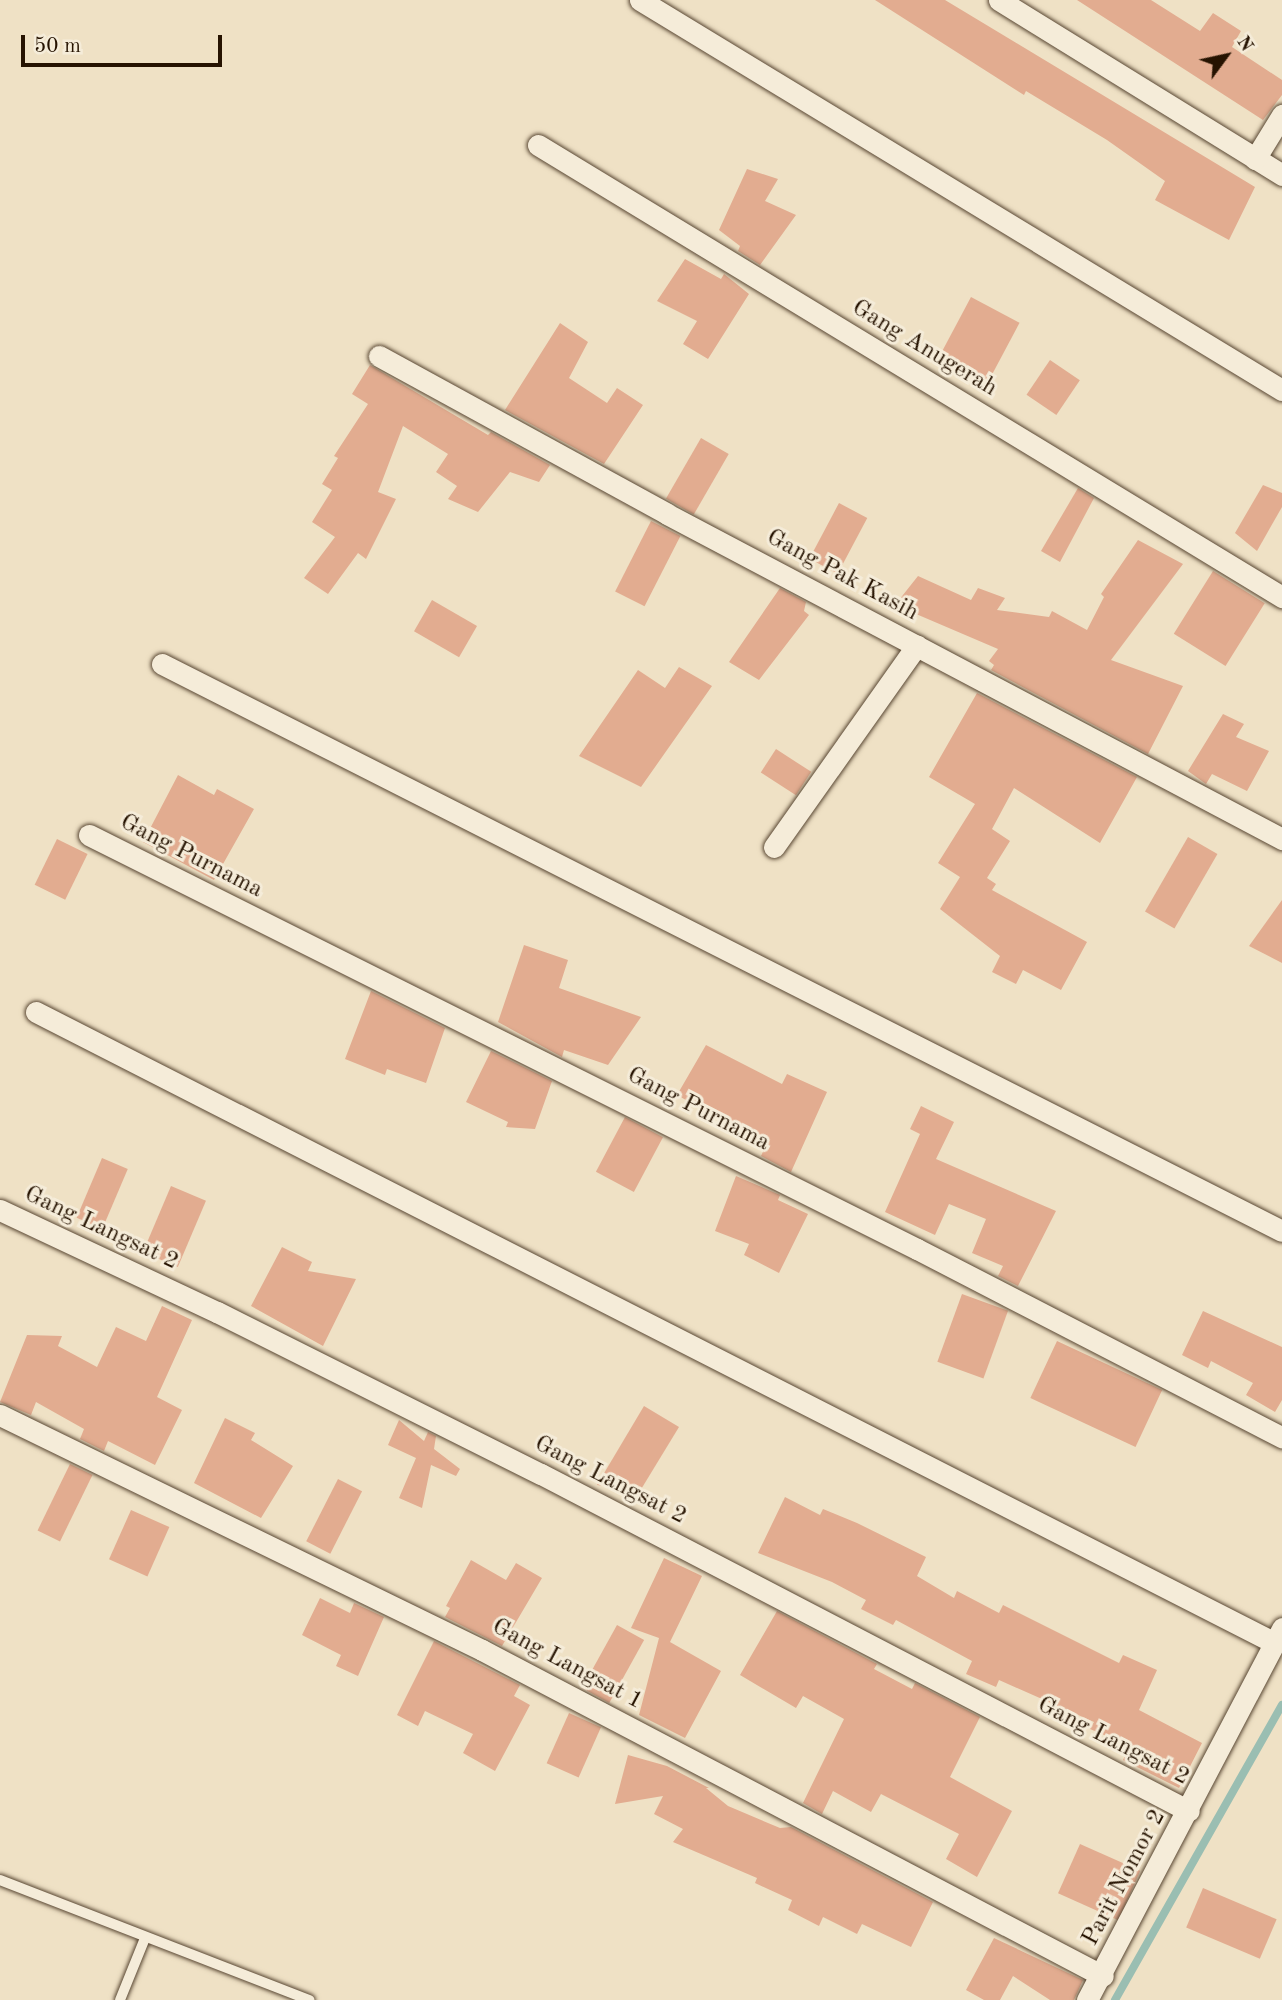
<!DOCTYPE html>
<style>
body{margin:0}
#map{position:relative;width:1282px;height:2000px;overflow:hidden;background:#efe1c5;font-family:"Old Standard TT",serif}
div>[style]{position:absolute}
.stream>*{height:8px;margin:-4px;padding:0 4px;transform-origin:4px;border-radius:4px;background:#9abeb2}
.building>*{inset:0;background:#e2ac90;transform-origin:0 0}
.roads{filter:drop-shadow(0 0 2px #584632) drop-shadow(0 0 2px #584632)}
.service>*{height:10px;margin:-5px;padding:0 5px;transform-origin:5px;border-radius:5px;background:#f5ecd9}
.minor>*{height:21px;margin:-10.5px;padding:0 10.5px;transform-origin:10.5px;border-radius:10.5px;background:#f5ecd9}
span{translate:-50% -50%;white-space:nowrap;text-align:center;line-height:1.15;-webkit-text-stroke:6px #f5ecd9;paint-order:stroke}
.street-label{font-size:24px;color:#261301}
.north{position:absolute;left:1191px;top:21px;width:70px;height:70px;-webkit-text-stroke:5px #f5ecd9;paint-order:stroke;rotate:57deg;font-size:19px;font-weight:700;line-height:28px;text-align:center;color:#261301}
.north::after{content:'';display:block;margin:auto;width:24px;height:32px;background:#261301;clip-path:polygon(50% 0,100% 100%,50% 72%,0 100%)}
.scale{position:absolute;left:21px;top:35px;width:201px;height:32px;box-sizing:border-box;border:4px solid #261301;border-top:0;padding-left:9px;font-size:21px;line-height:24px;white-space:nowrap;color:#261301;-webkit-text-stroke:5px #f5ecd9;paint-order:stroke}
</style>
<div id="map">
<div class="stream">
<i style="left:1115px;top:2000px;width:339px;rotate:-60.5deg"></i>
</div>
<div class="building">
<i style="clip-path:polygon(875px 0,945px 0,1255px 187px,1229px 240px,1155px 200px,1165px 181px,1107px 140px,1026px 91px,1024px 95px)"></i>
<i style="clip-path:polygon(1077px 0,1151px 0,1200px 31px,1213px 13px,1241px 31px,1232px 47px,1282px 80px,1282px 95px,1263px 120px)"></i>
<i style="clip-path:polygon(747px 169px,778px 179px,765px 201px,796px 215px,760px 265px,738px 251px,740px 246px,719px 230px)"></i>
<i style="clip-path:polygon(685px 259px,721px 279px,724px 274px,749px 294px,708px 359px,683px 344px,697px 321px,657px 301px)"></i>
<i style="left:971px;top:297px;width:55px;height:66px;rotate:28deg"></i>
<i style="clip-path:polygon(560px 323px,588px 342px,569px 378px,607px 403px,617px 388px,643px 405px,604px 464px,505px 410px)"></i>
<i style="left:1050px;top:360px;width:36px;height:42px;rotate:34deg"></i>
<i style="clip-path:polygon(370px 365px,488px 435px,491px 432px,550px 465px,539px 482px,510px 472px,478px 512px,448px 499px,457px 486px,436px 472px,448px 454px,403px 426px,378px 492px,396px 499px,366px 559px,358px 553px,328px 594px,304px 578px,335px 537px,312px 522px,332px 490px,322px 484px,338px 458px,334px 456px,368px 404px,352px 394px)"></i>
<i style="left:701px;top:438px;width:32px;height:70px;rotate:30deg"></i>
<i style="clip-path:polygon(1263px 485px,1282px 493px,1282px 507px,1257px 551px,1235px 533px)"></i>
<i style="clip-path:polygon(1078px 488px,1094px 498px,1060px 562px,1041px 551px)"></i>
<i style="left:839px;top:503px;width:32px;height:63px;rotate:28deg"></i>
<i style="left:651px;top:521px;width:33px;height:79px;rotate:27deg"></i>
<i style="clip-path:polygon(1138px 540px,1183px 564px,1111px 660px,1183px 686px,1148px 754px,991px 670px,994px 665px,989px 661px,998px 649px,895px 605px,918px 576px,971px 600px,978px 588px,1005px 598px,997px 610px,1049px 617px,1052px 611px,1087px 630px,1104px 597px,1101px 594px)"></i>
<i style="left:1213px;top:571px;width:61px;height:74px;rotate:32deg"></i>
<i style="clip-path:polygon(780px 588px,806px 602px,804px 611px,809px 615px,759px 680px,729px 662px)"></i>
<i style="left:432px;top:600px;width:52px;height:36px;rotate:30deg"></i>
<i style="clip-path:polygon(679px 667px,712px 686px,641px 787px,579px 756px,638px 670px,665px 688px)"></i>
<i style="clip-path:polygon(977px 693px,1137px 777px,1100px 843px,1014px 788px,992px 829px,1010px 841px,987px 878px,996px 884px,992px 890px,1087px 942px,1061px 990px,1023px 970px,1016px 984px,992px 972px,1000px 956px,940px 909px,960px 877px,938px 863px,975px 804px,929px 777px)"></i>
<i style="clip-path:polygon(1223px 714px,1244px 724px,1236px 737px,1269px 751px,1247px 791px,1212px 774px,1206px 784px,1188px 771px)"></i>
<i style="left:776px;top:749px;width:42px;height:28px;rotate:33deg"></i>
<i style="clip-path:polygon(178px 775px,214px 795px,217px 789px,254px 809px,214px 880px,143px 842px)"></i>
<i style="left:1188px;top:837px;width:34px;height:86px;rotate:30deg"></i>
<i style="left:57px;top:839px;width:34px;height:51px;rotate:26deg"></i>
<i style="clip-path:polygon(1282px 900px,1282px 963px,1249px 946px)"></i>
<i style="clip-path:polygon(524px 945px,568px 960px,559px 988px,641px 1017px,608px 1065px,564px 1050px,562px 1057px,498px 1022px)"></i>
<i style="clip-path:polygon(371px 991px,445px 1028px,426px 1083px,387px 1069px,385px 1075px,345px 1059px)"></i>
<i style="clip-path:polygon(706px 1045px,782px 1084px,787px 1074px,827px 1092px,791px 1172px,761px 1156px,766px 1145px,677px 1095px)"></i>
<i style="clip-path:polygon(491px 1051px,552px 1081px,535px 1129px,506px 1127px,508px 1122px,466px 1102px)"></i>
<i style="clip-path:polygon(921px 1106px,954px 1122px,936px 1159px,1056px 1211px,1018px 1286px,998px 1276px,1003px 1266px,972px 1253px,986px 1219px,949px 1204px,935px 1235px,885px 1212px,920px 1134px,910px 1129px)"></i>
<i style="left:625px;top:1117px;width:43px;height:62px;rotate:28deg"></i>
<i style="left:102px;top:1158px;width:28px;height:65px;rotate:23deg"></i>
<i style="clip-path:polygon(736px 1176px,780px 1195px,778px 1200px,808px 1214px,779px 1273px,744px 1255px,749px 1244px,715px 1231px)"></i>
<i style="left:171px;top:1186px;width:38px;height:72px;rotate:23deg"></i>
<i style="clip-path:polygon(282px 1247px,312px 1262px,308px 1271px,356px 1279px,323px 1346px,251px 1306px)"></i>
<i style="left:962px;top:1294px;width:49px;height:72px;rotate:20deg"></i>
<i style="clip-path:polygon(162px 1306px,192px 1320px,157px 1397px,182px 1410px,155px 1465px,108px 1441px,104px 1451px,80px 1439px,84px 1429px,36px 1402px,31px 1415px,0 1402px,27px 1335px,62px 1336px,58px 1346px,97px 1367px,116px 1327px,146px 1341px)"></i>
<i style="clip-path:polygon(1203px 1311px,1282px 1347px,1282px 1400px,1275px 1412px,1246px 1395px,1253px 1383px,1211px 1361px,1208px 1368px,1182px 1355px)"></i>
<i style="left:1057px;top:1341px;width:116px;height:63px;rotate:25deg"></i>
<i style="clip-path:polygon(644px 1406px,679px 1427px,640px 1491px,597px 1485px)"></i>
<i style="clip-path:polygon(225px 1418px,255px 1433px,251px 1440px,293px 1466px,261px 1518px,194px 1483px)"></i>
<i style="clip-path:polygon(399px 1420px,424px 1441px,428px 1432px,436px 1436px,434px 1449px,460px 1469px,456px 1476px,431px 1465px,422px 1508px,399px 1498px,416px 1458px,388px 1445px)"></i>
<i style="left:70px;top:1464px;width:25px;height:74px;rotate:26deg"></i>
<i style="left:338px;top:1479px;width:27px;height:70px;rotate:27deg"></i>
<i style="clip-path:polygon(785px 1497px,820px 1515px,823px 1509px,857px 1523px,926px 1557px,917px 1576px,954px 1598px,957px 1591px,999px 1613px,1003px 1605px,1119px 1663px,1123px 1655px,1157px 1670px,1139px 1710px,1202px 1743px,1179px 1788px,1123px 1760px,1130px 1746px,1090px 1729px,1094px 1722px,999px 1680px,996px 1687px,966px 1674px,972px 1661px,896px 1620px,893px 1625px,861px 1609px,866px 1600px,832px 1582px,758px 1553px)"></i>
<i style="left:131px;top:1510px;width:42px;height:54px;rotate:24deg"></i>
<i style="clip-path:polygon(664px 1558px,702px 1576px,670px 1642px,721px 1671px,685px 1738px,639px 1715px,659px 1638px,631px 1628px)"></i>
<i style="clip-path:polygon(471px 1560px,506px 1580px,516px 1563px,542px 1578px,502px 1646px,445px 1617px,450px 1608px,446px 1606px)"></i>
<i style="clip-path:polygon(320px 1598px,350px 1613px,354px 1603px,384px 1617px,358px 1676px,336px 1666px,341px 1655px,302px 1635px)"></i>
<i style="clip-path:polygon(777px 1611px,877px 1664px,874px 1669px,912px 1689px,915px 1683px,980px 1717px,950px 1777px,1012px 1811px,977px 1877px,946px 1859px,959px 1834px,881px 1794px,871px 1812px,833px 1791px,822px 1814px,803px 1803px,844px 1719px,803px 1696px,796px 1708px,740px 1675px)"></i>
<i style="left:617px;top:1625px;width:31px;height:72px;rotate:29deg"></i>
<i style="clip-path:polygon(434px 1641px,520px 1685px,514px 1696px,530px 1705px,495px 1771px,463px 1753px,473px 1734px,425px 1711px,418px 1726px,397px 1715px)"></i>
<i style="left:569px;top:1713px;width:35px;height:55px;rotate:24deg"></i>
<i style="clip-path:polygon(628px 1755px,667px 1766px,709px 1788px,706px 1788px,728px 1806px,780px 1828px,791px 1827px,933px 1902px,911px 1947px,862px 1924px,857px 1934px,823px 1917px,819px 1926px,788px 1910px,792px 1900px,755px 1883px,757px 1878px,673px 1842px,683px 1829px,654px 1814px,663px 1796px,615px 1804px)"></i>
<i style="left:1080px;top:1844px;width:66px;height:54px;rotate:24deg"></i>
<i style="left:1203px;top:1888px;width:80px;height:43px;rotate:23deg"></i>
<i style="clip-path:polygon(994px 1938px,1083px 1980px,1074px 2000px,1050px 2000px,1013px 1976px,1000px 2000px,984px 2000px,966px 1990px)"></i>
</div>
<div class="roads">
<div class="service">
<i style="left:0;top:1880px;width:332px;rotate:21.2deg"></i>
<i style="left:120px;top:2000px;width:67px;rotate:-68deg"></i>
</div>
<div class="minor">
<i style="left:640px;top:0;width:751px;rotate:31.28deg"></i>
<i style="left:999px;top:0;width:333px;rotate:31.7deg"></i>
<i style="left:538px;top:145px;width:871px;rotate:31.28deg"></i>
<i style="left:1255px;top:159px;width:52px;rotate:-58.5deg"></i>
<i style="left:379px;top:356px;width:328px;rotate:28.7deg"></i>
<i style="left:667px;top:514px;width:696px;rotate:27.85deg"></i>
<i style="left:162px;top:664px;width:1255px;rotate:26.85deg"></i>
<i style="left:89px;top:835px;width:926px;rotate:26.57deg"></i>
<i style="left:917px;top:1249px;width:411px;rotate:27.3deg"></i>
<i style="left:774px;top:847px;width:247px;rotate:-54.7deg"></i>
<i style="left:36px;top:1012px;width:1388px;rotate:26.99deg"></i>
<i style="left:0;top:1210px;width:240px;rotate:25.2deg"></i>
<i style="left:217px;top:1312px;width:362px;rotate:26.6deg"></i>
<i style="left:541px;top:1474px;width:730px;rotate:27.48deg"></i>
<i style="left:0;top:1415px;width:536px;rotate:25.99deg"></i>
<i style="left:482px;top:1650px;width:701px;rotate:27.7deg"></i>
<i style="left:1087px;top:2000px;width:420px;rotate:-62.3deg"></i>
</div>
</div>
<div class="street-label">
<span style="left:924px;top:349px;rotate:31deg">Gang Anugerah</span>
<span style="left:842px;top:576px;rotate:28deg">Gang Pak Kasih</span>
<span style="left:191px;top:857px;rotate:27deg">Gang Purnama</span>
<span style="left:698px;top:1110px;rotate:27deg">Gang Purnama</span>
<span style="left:101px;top:1229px;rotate:25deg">Gang Langsat 2</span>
<span style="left:610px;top:1481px;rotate:27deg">Gang Langsat 2</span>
<span style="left:567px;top:1665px;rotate:28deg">Gang Langsat 1</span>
<span style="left:1113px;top:1742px;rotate:27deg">Gang Langsat 2</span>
<span style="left:1125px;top:1878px;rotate:-62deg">Parit Nomor 2</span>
</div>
<div class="north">N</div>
<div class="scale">50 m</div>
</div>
